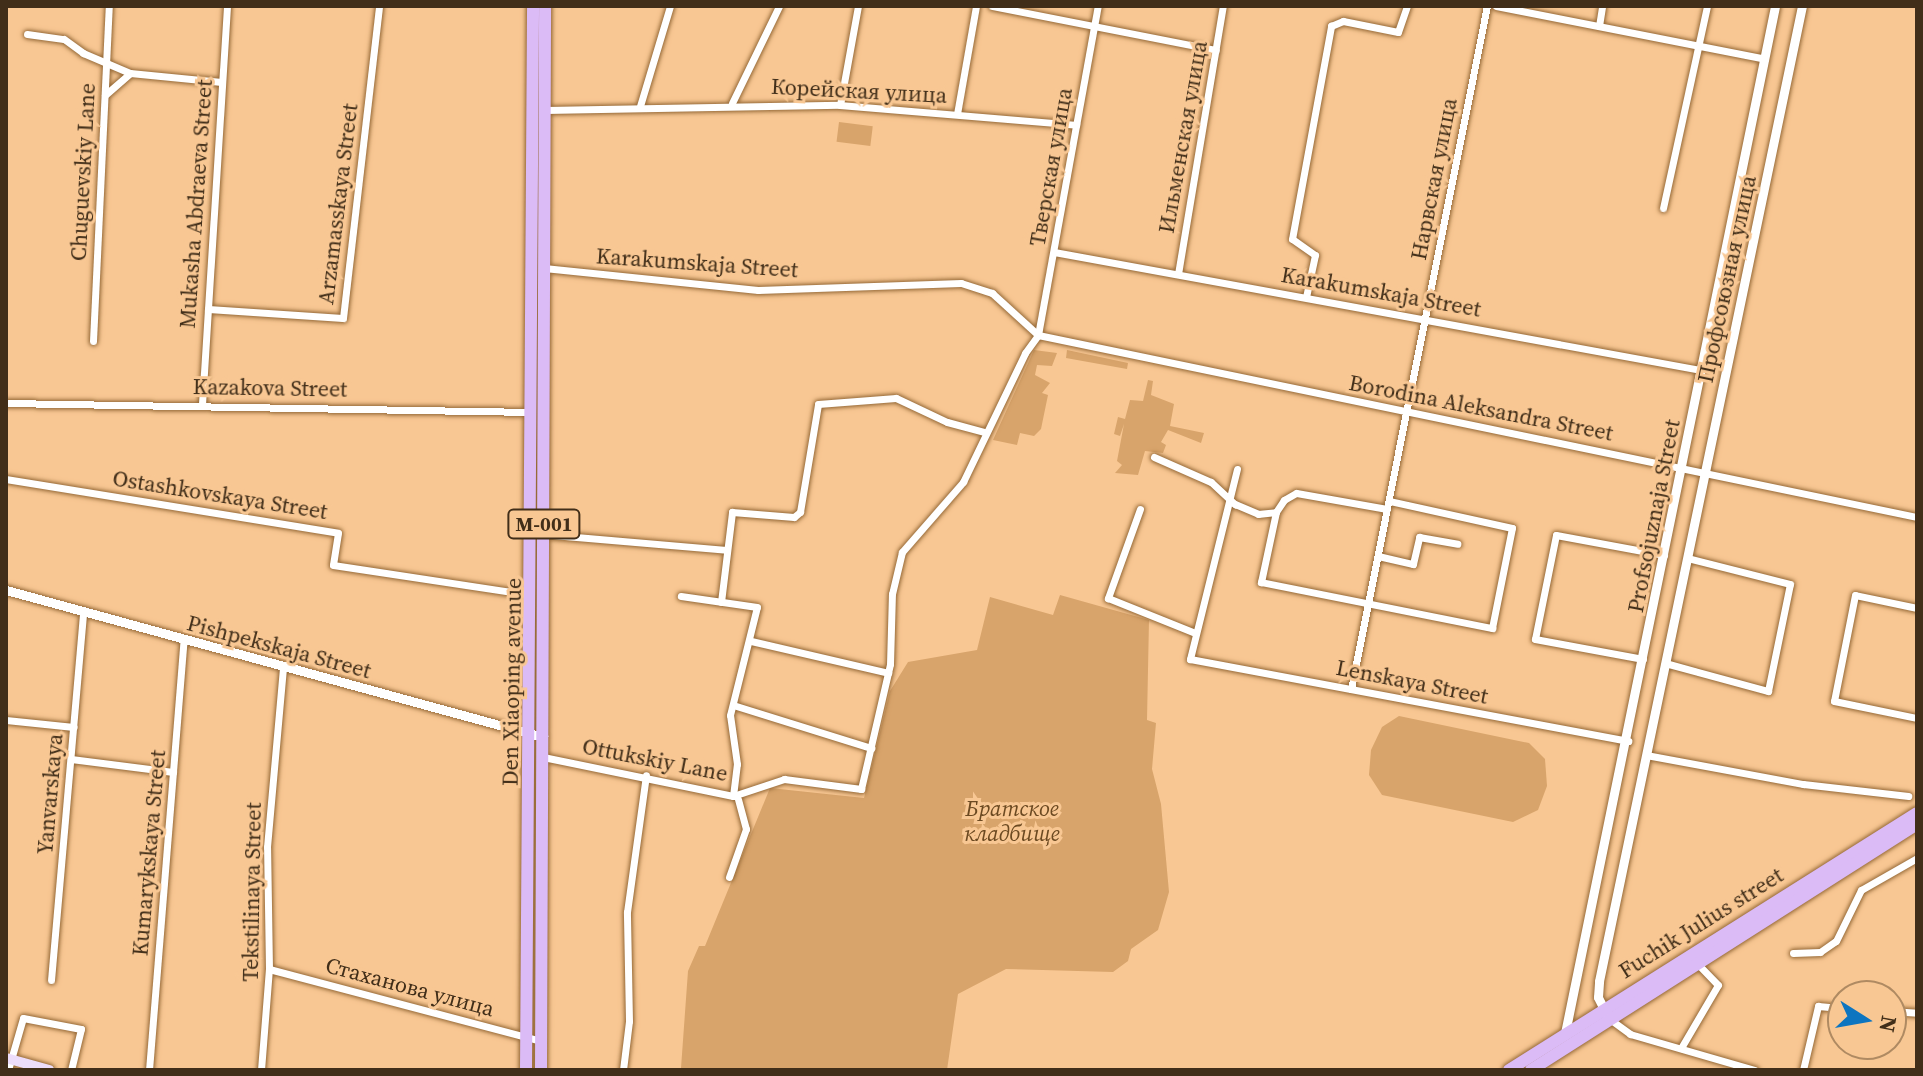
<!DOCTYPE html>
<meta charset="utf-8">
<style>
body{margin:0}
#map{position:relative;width:1923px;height:1076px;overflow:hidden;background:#f8c793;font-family:"Source Serif 4",serif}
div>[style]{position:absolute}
.green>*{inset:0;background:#d8a46b;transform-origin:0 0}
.roads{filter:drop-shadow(0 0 2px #956937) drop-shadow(0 0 2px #956937)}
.minor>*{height:7px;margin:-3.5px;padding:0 3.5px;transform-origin:3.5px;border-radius:3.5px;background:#fff}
.tertiary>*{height:9px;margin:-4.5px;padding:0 4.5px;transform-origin:4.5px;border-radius:4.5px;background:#fff}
.secondary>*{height:10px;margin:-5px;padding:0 5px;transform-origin:5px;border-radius:5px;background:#edddfa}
.primary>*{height:12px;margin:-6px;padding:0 6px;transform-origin:6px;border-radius:6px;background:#dbbbf6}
span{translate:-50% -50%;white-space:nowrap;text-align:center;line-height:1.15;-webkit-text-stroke:6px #f8c793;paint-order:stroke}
.shield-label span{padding:2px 6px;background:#f8c793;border:2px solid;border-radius:6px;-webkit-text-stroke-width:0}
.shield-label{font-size:20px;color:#412e19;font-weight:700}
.street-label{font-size:22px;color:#412e19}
.park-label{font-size:22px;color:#6b4921;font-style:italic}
.frame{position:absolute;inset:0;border:8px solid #412e19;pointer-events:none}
.north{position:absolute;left:1827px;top:980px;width:80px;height:80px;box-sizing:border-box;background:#f8c793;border:2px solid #af8a62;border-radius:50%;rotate:101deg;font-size:22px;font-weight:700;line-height:32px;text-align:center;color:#412e19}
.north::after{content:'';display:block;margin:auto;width:28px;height:36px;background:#0d75c0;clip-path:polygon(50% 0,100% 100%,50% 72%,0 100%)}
</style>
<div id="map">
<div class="green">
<i style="left:839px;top:122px;width:34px;height:20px;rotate:7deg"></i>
<i style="clip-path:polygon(1034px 350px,1057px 353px,1052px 366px,1037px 365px,1035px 375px,1050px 383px,1042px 393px,1048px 395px,1041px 429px,1034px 436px,1020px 433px,1017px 445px,993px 440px)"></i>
<i style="clip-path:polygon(1067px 350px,1128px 363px,1127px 369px,1066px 358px)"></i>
<i style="clip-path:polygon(1148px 380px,1153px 381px,1151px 395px,1174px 404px,1170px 426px,1204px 433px,1201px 443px,1168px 430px,1161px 442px,1166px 445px,1163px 453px,1145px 451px,1138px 475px,1115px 473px,1122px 465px,1117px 461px,1124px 424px,1120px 436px,1114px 434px,1118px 417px,1125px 419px,1130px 400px,1143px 401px)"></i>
<i style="clip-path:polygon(1060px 595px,1149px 620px,1147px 720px,1156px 723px,1152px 769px,1161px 804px,1169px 892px,1158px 930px,1131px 949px,1128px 961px,1113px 972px,1006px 969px,958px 994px,947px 1070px,681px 1068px,688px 971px,699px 946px,705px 946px,770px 788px,864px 798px,890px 691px,908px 662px,977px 650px,990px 597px,1053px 615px)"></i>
<i style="clip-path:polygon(1399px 716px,1529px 743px,1545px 759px,1547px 786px,1538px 810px,1513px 822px,1382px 795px,1369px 775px,1371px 750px,1382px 727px)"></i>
</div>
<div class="roads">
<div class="minor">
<i style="left:992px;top:6px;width:228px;rotate:11.1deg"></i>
<i style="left:1496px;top:6px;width:274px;rotate:11.1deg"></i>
<i style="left:1599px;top:26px;width:20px;rotate:-81deg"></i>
<i style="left:27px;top:34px;width:37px;rotate:8deg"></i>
<i style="left:64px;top:39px;width:24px;rotate:36deg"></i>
<i style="left:83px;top:53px;width:51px;rotate:23.1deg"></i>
<i style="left:105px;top:95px;width:33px;rotate:-41deg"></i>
<i style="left:130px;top:73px;width:92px;rotate:5.6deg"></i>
<i style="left:732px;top:103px;width:108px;rotate:-64.1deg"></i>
<i style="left:840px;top:105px;width:101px;rotate:-79.7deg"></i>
<i style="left:640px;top:106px;width:104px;rotate:-73.3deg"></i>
<i style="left:545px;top:110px;width:295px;rotate:-1deg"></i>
<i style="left:840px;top:105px;width:237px;rotate:4.8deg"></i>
<i style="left:957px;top:114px;width:110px;rotate:-80deg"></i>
<i style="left:1663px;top:208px;width:207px;rotate:-77.7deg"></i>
<i style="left:1054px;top:252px;width:658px;rotate:10.34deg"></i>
<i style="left:544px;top:268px;width:215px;rotate:5.9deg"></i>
<i style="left:758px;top:290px;width:203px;rotate:-2deg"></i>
<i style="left:961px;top:283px;width:33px;rotate:18deg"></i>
<i style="left:992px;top:293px;width:62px;rotate:42.4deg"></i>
<i style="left:1178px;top:274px;width:272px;rotate:-80.5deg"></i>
<i style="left:1306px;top:297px;width:43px;rotate:-77.9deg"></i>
<i style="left:1315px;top:255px;width:28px;rotate:-145deg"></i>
<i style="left:1292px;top:239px;width:217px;rotate:-79.6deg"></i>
<i style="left:1331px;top:26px;width:13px;rotate:-23deg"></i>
<i style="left:1343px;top:21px;width:56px;rotate:11.3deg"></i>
<i style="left:1398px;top:32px;width:28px;rotate:-71deg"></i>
<i style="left:208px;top:309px;width:135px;rotate:3.8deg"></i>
<i style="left:343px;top:318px;width:314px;rotate:-83.4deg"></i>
<i style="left:1038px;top:335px;width:898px;rotate:11.7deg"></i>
<i style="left:93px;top:341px;width:335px;rotate:-87.3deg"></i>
<i style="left:6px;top:403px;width:525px;rotate:0.98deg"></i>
<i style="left:202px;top:404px;width:399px;rotate:-86.4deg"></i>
<i style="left:1154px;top:457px;width:62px;rotate:23.7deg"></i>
<i style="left:1211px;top:482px;width:33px;rotate:43deg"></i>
<i style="left:1235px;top:504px;width:25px;rotate:23deg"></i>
<i style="left:1258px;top:514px;width:18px;rotate:-6deg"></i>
<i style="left:1237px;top:469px;width:196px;rotate:103.9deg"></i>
<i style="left:1190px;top:659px;width:446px;rotate:10.6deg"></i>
<i style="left:6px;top:479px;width:336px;rotate:9.2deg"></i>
<i style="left:338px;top:533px;width:32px;rotate:99deg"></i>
<i style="left:333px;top:565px;width:200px;rotate:8.6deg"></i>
<i style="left:1140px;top:509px;width:95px;rotate:109.8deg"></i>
<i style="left:1108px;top:598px;width:94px;rotate:21.9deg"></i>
<i style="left:1387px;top:509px;width:92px;rotate:-170deg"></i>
<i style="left:1296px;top:493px;width:14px;rotate:150deg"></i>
<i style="left:1284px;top:500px;width:14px;rotate:124deg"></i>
<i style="left:1276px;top:512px;width:72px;rotate:102.1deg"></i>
<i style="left:1261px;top:582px;width:236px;rotate:11.3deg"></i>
<i style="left:1492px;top:628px;width:102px;rotate:-78.7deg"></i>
<i style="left:1512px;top:528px;width:126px;rotate:-167.6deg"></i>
<i style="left:541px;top:534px;width:186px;rotate:4.9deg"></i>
<i style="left:1378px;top:556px;width:36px;rotate:13deg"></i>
<i style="left:1413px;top:564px;width:28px;rotate:-77deg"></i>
<i style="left:1419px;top:537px;width:39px;rotate:10deg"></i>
<i style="left:721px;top:602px;width:91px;rotate:-83deg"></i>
<i style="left:732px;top:512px;width:62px;rotate:4.6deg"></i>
<i style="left:794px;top:517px;width:8px;rotate:-40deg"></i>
<i style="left:800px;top:512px;width:109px;rotate:-80.5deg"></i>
<i style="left:818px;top:404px;width:78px;rotate:-4.4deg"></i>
<i style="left:896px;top:398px;width:56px;rotate:25.2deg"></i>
<i style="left:947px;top:422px;width:39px;rotate:15deg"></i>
<i style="left:1917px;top:608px;width:63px;rotate:-168.2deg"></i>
<i style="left:1855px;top:595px;width:108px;rotate:101.2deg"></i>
<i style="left:1834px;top:701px;width:85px;rotate:11.6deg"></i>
<i style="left:751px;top:641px;width:141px;rotate:13.1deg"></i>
<i style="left:1643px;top:659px;width:110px;rotate:-169.5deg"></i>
<i style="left:1535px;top:639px;width:106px;rotate:-78.6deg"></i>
<i style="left:1556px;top:535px;width:110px;rotate:10.5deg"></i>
<i style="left:1665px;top:663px;width:107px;rotate:15.2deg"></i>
<i style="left:1768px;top:691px;width:109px;rotate:-78.4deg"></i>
<i style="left:1790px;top:584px;width:106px;rotate:-165.8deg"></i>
<i style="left:1351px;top:689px;width:696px;rotate:-78.74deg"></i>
<i style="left:733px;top:705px;width:145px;rotate:17.3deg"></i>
<i style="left:6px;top:720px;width:68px;rotate:5.9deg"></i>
<i style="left:1646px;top:755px;width:160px;rotate:10.5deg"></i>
<i style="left:1803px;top:784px;width:106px;rotate:6.5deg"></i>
<i style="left:543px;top:757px;width:194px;rotate:11.6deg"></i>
<i style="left:733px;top:796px;width:32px;rotate:-83deg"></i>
<i style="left:737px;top:764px;width:49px;rotate:-98.1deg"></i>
<i style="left:730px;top:715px;width:111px;rotate:-76deg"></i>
<i style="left:757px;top:607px;width:77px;rotate:-171.8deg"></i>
<i style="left:71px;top:759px;width:103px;rotate:7.3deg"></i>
<i style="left:733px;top:796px;width:54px;rotate:-18.4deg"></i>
<i style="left:784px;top:779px;width:78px;rotate:7.4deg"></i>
<i style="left:861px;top:789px;width:128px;rotate:-76.9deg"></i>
<i style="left:890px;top:664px;width:70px;rotate:-88.4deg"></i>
<i style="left:892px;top:594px;width:43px;rotate:-76.6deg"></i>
<i style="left:902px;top:552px;width:93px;rotate:-48.9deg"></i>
<i style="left:963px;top:482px;width:143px;rotate:-64.3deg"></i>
<i style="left:1025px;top:353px;width:22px;rotate:-54deg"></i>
<i style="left:1038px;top:335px;width:334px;rotate:-79.7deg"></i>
<i style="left:729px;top:877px;width:51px;rotate:-70.5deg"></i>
<i style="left:746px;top:829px;width:31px;rotate:-105deg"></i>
<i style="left:1793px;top:953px;width:27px;rotate:-2deg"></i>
<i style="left:1820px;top:952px;width:19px;rotate:-35deg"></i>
<i style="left:1836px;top:941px;width:57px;rotate:-63.9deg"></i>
<i style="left:1861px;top:890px;width:64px;rotate:-29.7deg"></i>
<i style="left:269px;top:969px;width:282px;rotate:14.8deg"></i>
<i style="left:51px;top:980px;width:370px;rotate:-85deg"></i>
<i style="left:1891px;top:1011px;width:26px;rotate:4deg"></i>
<i style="left:1611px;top:1020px;width:24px;rotate:36deg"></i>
<i style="left:1630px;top:1034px;width:130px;rotate:16.1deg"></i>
<i style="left:1681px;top:1048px;width:73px;rotate:-59.6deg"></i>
<i style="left:1718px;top:985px;width:29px;rotate:-134deg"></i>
<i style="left:8px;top:1070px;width:54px;rotate:-73.9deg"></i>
<i style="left:23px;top:1018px;width:59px;rotate:10.7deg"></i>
<i style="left:81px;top:1029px;width:42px;rotate:103.7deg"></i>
<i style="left:149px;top:1070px;width:432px;rotate:-85.4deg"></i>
<i style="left:261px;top:1070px;width:101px;rotate:-85.5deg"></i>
<i style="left:269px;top:969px;width:122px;rotate:-90.9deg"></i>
<i style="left:267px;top:847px;width:181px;rotate:-84.9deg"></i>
<i style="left:623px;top:1070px;width:49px;rotate:-83deg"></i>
<i style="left:629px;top:1021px;width:109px;rotate:-91.1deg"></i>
<i style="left:627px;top:912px;width:138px;rotate:-82.1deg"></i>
<i style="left:1803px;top:1070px;width:66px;rotate:-76.8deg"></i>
<i style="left:1818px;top:1006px;width:25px;rotate:5deg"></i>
</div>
<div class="tertiary">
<i style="left:6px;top:590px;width:557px;rotate:15.31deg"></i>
<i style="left:1607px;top:1015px;width:20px;rotate:-117deg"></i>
<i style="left:1598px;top:997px;width:16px;rotate:-86deg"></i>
<i style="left:1599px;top:981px;width:996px;rotate:-78.24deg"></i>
<i style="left:1565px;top:1033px;width:1048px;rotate:-78.44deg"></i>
</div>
<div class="secondary">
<i style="left:6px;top:1058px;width:45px;rotate:15.6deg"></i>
</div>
<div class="primary">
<i style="left:526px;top:1070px;width:1064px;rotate:-89.62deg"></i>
<i style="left:541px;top:1070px;width:1064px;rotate:-89.78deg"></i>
<i style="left:1509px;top:1070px;width:482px;rotate:-32.2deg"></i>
<i style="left:1531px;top:1070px;width:458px;rotate:-32.5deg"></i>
</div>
</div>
<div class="shield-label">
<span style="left:544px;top:524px">M-001</span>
</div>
<div class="street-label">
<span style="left:859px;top:91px;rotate:3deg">Корейская улица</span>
<span style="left:1183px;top:137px;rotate:-80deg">Ильменская улица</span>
<span style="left:1051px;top:167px;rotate:-80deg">Тверская улица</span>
<span style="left:83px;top:172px;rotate:-87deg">Chuguevskiy Lane</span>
<span style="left:1434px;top:179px;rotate:-79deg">Нарвская улица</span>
<span style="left:196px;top:204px;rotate:-86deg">Mukasha Abdraeva Street</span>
<span style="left:338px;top:204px;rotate:-83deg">Arzamasskaya Street</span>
<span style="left:697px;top:263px;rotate:4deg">Karakumskaja Street</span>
<span style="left:1727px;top:279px;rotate:-78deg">Профсоюзная улица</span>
<span style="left:1381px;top:292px;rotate:10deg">Karakumskaja Street</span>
<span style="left:270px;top:388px;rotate:1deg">Kazakova Street</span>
<span style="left:1481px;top:408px;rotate:11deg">Borodina Aleksandra Street</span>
<span style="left:220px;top:495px;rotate:9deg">Ostashkovskaya Street</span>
<span style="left:1654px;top:516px;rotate:-79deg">Profsojuznaja Street</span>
<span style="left:279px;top:647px;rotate:15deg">Pishpekskaja Street</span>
<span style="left:512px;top:682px;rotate:-89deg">Den Xiaoping avenue</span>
<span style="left:1412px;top:682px;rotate:11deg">Lenskaya Street</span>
<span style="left:655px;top:760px;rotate:11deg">Ottukskiy Lane</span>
<span style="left:50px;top:794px;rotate:-85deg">Yanvarskaya</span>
<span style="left:149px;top:853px;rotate:-85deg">Kumarykskaya Street</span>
<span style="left:252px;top:892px;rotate:-89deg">Tekstilinaya Street</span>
<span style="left:1701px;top:923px;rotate:-32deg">Fuchik Julius street</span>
<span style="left:410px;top:987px;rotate:15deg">Стаханова улица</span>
</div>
<div class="park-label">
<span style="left:1012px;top:821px">Братское<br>кладбище</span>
</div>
<div class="frame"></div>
<div class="north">N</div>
</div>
